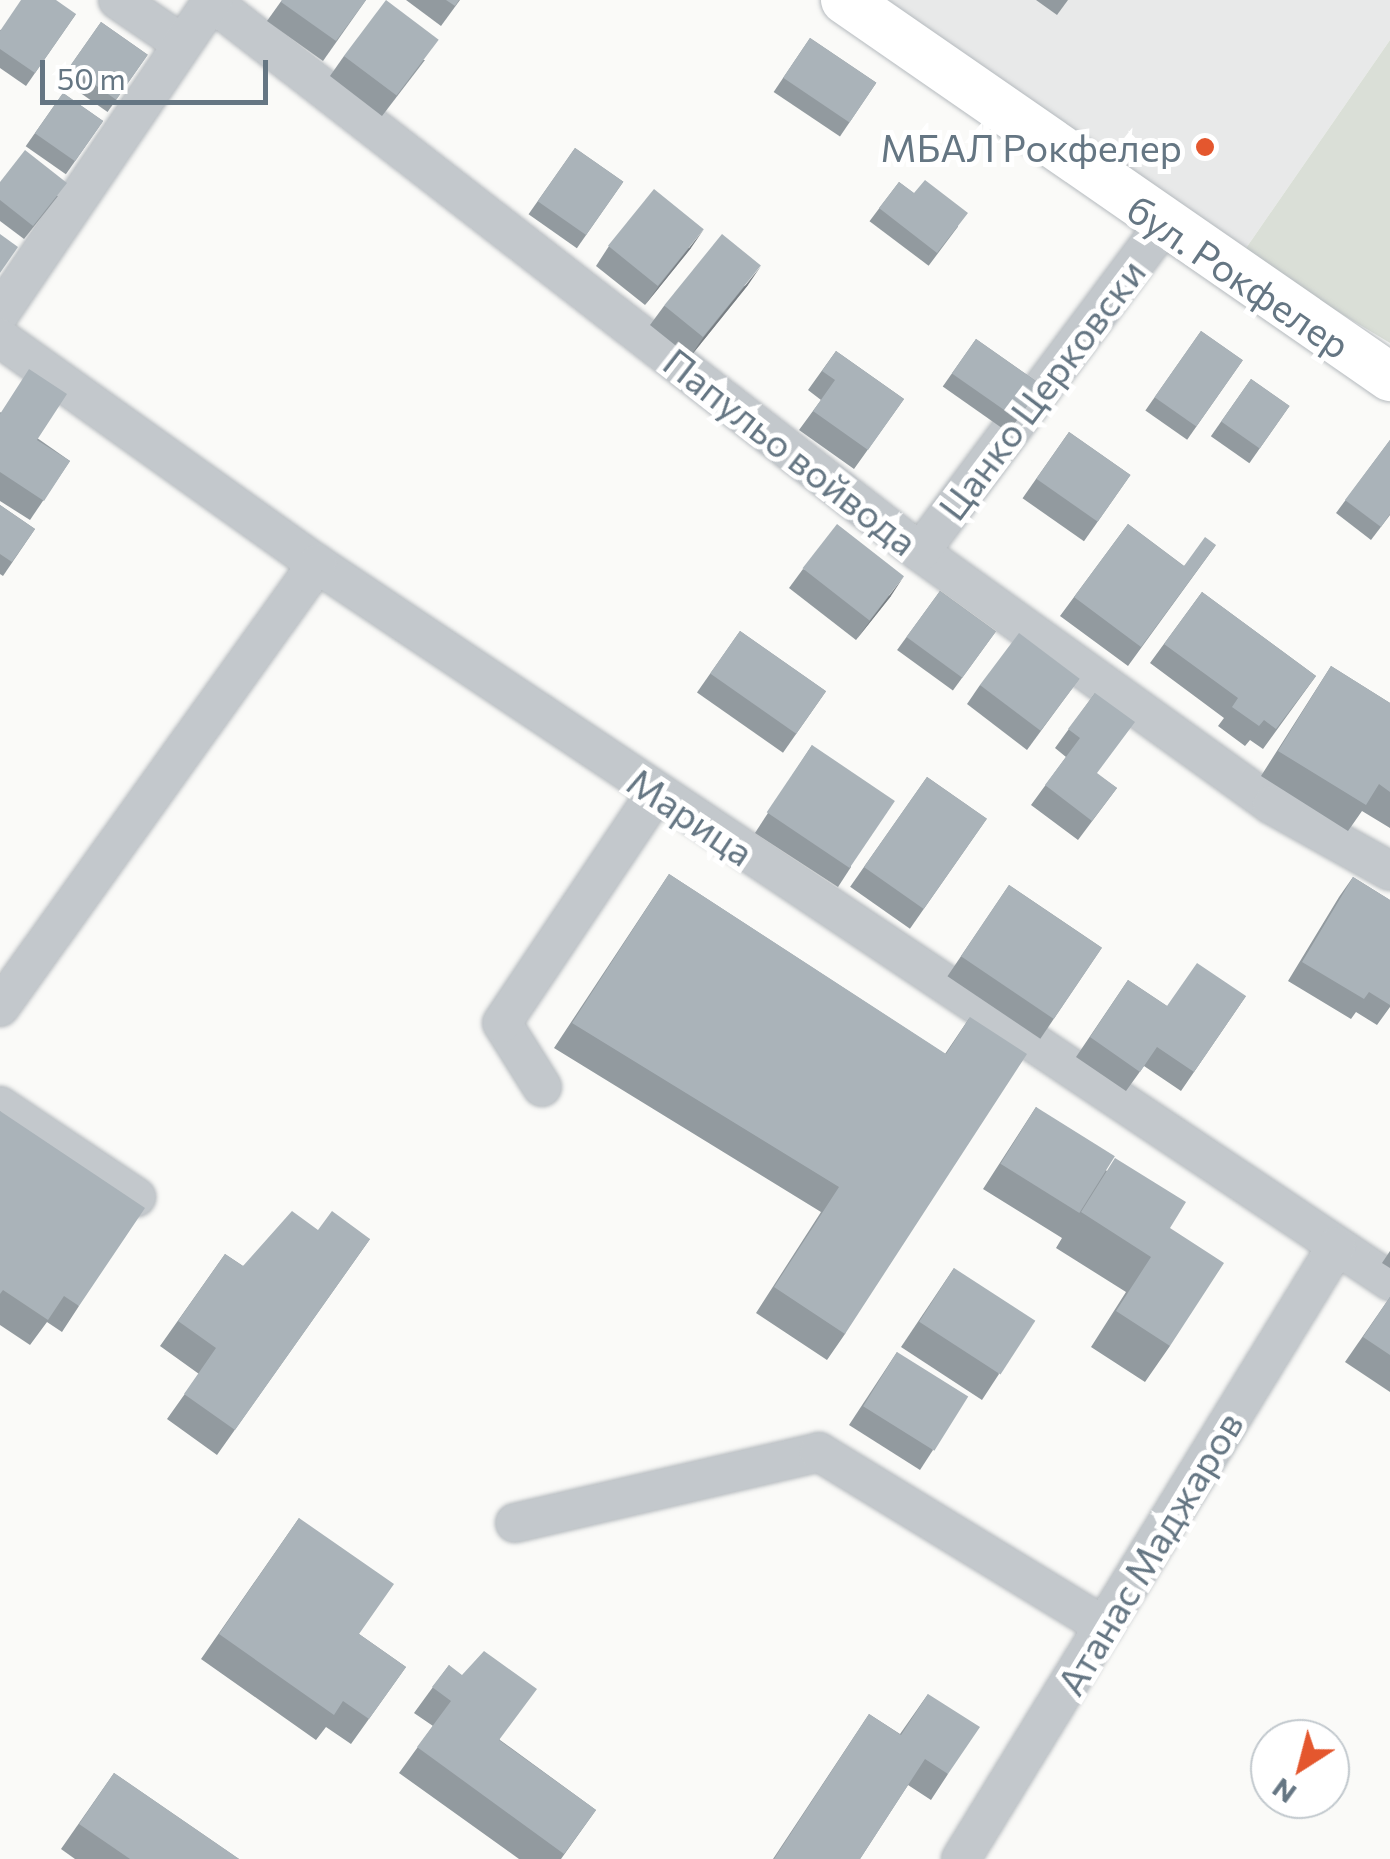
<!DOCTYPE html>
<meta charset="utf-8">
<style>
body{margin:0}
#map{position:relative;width:1390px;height:1859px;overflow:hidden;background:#fafaf8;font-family:Commissioner,sans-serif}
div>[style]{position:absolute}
.built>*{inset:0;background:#e8e9e9}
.green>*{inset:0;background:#dadfd7}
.roads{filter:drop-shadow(0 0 2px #b5babe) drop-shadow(0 0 2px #b5babe)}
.minor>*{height:38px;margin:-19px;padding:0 19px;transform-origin:19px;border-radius:19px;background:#c3c8cc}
.major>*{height:48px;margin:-24px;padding:0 24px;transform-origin:24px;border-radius:24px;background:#fff}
.wall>*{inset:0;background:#929a9f;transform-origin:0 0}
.shaded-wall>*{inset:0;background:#777d82}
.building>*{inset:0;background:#aab3b9;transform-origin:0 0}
.dots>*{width:28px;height:28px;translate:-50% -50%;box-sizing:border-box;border:5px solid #fff;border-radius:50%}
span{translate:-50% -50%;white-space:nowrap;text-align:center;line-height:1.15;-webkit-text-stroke:10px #fff;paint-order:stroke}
.poi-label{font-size:38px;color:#657683}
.right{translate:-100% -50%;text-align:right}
.street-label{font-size:38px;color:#657683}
.north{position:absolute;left:1250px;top:1719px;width:100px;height:100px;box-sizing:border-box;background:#fff;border:2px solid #c1c8cd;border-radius:50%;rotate:216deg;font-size:28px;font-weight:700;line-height:40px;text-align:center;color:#657683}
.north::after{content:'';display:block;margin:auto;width:35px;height:45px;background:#e4572e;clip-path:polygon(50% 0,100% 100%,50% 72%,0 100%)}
.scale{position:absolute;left:40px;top:60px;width:228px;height:45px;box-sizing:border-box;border:5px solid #657683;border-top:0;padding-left:12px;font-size:30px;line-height:35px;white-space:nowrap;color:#657683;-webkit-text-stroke:8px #fff;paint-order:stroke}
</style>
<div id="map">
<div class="built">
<i style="clip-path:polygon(888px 0,1390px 0,1390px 40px,1242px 254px)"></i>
</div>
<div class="green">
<i style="clip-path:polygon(1390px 40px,1390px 343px,1242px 254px)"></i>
</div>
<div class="roads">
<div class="minor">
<i style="left:118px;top:0;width:76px;rotate:34.3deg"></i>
<i style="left:212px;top:2px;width:897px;rotate:37.84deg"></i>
<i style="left:920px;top:552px;width:433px;rotate:35.7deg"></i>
<i style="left:1272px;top:805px;width:135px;rotate:29.2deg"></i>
<i style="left:0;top:313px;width:379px;rotate:-55.8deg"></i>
<i style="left:0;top:338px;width:389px;rotate:35.5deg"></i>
<i style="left:317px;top:564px;width:1291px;rotate:33.75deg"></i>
<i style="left:920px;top:552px;width:407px;rotate:-53.3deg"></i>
<i style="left:0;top:1007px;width:545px;rotate:-54.41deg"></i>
<i style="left:542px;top:1087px;width:75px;rotate:-122deg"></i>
<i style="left:502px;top:1023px;width:277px;rotate:-56.2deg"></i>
<i style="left:0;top:1106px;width:164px;rotate:33.8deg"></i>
<i style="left:515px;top:1523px;width:312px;rotate:-13.1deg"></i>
<i style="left:819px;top:1452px;width:334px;rotate:31.4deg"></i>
<i style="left:961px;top:1859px;width:718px;rotate:-58.5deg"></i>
</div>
<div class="major">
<i style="left:845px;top:0;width:663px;rotate:34.67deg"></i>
</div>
</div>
<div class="wall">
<i style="clip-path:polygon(282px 0,366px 0,323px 61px,267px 21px)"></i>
<i style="clip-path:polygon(406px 0,460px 0,441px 26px)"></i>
<i style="clip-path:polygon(1036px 0,1068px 0,1057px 15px)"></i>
<i style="clip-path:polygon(76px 14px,26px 86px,0 68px,0 30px)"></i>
<i style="left:101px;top:22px;width:57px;height:70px;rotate:35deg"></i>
<i style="left:810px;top:38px;width:80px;height:65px;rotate:34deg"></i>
<i style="clip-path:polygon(344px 56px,425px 60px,382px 116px,330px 76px)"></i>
<i style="left:63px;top:93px;width:49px;height:65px;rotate:35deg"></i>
<i style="left:575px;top:148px;width:59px;height:81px;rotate:35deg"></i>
<i style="clip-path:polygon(0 182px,58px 196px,24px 239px,0 221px)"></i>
<i style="left:899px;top:182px;width:74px;height:49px;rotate:37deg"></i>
<i style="clip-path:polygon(609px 246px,691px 248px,645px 305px,596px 266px)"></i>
<i style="clip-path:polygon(748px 285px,690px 357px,650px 325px,664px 306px)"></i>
<i style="left:1201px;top:331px;width:51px;height:97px;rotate:35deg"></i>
<i style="left:976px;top:339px;width:80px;height:58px;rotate:35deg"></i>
<i style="clip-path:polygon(836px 351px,904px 399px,854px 469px,799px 430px,821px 400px,808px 390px)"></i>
<i style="left:1251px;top:379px;width:47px;height:70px;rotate:35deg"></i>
<i style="clip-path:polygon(0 412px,70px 461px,30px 520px,0 501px)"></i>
<i style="left:1069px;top:432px;width:75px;height:81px;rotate:35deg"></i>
<i style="clip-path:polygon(1390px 440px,1390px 515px,1371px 540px,1336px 513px)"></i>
<i style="clip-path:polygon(0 505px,35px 529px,3px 576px,0 574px)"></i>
<i style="clip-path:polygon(1128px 524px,1184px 566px,1216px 545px,1128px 666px,1060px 616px)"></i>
<i style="clip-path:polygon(803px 569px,891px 596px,856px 640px,789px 588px)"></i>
<i style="left:940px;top:591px;width:69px;height:73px;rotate:36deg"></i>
<i style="clip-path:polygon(1202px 592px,1316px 676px,1263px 749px,1250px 740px,1245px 746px,1218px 726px,1224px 718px,1150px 663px)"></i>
<i style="left:740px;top:631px;width:105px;height:75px;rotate:35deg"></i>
<i style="clip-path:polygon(1331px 666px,1390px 703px,1390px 828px,1362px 811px,1348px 831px,1261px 776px)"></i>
<i style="clip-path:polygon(1079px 679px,1027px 750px,967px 704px,980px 685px)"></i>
<i style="clip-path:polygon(1095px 693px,1097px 774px,1117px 788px,1078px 840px,1031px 805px,1066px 757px,1055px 748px)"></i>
<i style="clip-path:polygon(812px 745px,851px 867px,838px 887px,755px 833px)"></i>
<i style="left:927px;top:777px;width:73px;height:134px;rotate:35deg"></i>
<i style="clip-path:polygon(669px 874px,945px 1054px,970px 1017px,845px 1334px,827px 1360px,756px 1313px,821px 1212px,554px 1048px)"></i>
<i style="clip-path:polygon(1353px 877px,1390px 900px,1390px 1007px,1377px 1025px,1356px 1012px,1351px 1019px,1288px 981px,1339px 897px)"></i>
<i style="left:1009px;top:885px;width:112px;height:110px;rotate:34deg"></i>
<i style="clip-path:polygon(1128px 980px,1167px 1006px,1246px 996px,1181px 1091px,1144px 1066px,1126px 1091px,1076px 1057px)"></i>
<i style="clip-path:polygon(1036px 1107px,1170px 1228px,1170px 1346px,1145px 1382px,1091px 1347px,1126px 1292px,1056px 1248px,1062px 1238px,983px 1189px)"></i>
<i style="clip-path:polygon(0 1111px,79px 1306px,62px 1332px,47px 1322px,30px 1345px,0 1325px)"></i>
<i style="clip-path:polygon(318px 1230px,370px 1239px,217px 1455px,167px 1419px,199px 1374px,160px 1346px,225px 1254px,243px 1266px)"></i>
<i style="clip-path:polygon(1390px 1251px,1390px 1268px,1382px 1263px)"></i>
<i style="clip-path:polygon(954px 1268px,999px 1374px,982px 1400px,901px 1347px)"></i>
<i style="clip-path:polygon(1390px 1297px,1390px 1392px,1345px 1362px)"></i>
<i style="clip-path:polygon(897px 1352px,933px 1450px,920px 1470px,849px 1425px)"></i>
<i style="clip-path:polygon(299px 1518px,359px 1634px,406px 1667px,351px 1744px,326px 1727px,316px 1740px,201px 1659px)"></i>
<i style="clip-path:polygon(449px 1665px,500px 1740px,596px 1810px,561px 1859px,519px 1859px,399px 1773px,433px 1726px,414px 1713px)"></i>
<i style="clip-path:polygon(928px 1694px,948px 1774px,931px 1800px,908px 1785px,860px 1859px,773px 1859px,869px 1714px,900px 1734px)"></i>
<i style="clip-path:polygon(114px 1773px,239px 1859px,75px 1859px,61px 1849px)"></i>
</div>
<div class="shaded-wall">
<i style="clip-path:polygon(704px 229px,691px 248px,645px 305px,659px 286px)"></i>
<i style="clip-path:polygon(761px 266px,748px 285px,690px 357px,703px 338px)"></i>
<i style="clip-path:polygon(904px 576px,891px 596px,856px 640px,870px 621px)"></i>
</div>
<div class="building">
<i style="clip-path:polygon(21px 0,56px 0,76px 14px,35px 73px,0 49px,0 31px)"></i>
<i style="clip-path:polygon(282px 0,366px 0,336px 41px,281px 2px)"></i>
<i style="left:386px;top:0;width:66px;height:70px;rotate:37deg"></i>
<i style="clip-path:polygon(446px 0,459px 0,455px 6px)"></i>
<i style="left:101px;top:22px;width:57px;height:55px;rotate:35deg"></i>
<i style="left:810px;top:38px;width:80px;height:48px;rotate:34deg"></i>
<i style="left:63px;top:93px;width:49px;height:49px;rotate:35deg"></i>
<i style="left:575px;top:148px;width:59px;height:65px;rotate:35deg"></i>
<i style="clip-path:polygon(25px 150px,67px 183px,33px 226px,0 200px,0 182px)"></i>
<i style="clip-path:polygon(925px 180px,968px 213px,937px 253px,879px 208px,899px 182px,914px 193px)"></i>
<i style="left:654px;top:189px;width:64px;height:73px;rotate:39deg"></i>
<i style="clip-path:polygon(0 234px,18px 247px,0 273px)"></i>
<i style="left:722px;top:234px;width:50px;height:92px;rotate:39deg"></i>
<i style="left:1201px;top:331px;width:51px;height:81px;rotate:35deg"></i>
<i style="left:976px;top:339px;width:80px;height:42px;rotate:35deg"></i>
<i style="clip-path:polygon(836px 351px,904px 399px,868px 450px,813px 411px,835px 380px,822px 371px)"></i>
<i style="clip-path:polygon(29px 369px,67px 394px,37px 440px,70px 461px,44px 501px,0 472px,0 414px)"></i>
<i style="left:1251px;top:379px;width:47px;height:52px;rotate:35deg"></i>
<i style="left:1069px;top:432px;width:75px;height:57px;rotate:35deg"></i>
<i style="clip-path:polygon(1390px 440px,1390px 514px,1381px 527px,1345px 500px)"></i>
<i style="clip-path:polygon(0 505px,35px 529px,12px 562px,0 554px)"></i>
<i style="left:837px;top:524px;width:85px;height:56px;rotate:38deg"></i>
<i style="clip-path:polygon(1128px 524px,1184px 566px,1205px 537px,1216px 545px,1141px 647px,1074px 597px)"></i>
<i style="left:940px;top:591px;width:69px;height:57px;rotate:36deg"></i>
<i style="clip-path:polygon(1202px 592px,1316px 676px,1276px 729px,1264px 720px,1259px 726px,1232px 707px,1238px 698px,1164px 644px)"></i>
<i style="left:740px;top:631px;width:105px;height:52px;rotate:35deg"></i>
<i style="left:1019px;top:633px;width:76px;height:65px;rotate:37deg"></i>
<i style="clip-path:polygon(1331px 666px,1390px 703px,1390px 792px,1379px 784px,1366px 805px,1278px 751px)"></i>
<i style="clip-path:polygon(1095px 693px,1135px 722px,1097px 773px,1117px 788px,1092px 821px,1045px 785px,1080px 738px,1068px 729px)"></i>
<i style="left:812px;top:745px;width:100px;height:81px;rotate:34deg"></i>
<i style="left:927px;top:777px;width:73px;height:110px;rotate:35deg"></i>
<i style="clip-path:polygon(669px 874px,946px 1054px,970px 1017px,1027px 1054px,845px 1334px,774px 1287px,839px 1187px,572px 1023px)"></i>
<i style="clip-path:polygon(1353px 877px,1390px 900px,1390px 1005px,1369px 992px,1364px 999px,1302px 962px)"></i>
<i style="left:1009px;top:885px;width:112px;height:86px;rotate:34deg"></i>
<i style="clip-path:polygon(1197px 963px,1246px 996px,1194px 1072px,1157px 1047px,1140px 1072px,1090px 1037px,1128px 980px,1167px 1006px)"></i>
<i style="left:1036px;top:1107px;width:93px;height:67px;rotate:32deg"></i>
<i style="clip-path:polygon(0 1111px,145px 1208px,79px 1306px,64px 1296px,48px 1320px,3px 1290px,0 1294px)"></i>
<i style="clip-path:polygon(1115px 1158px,1186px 1202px,1170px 1228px,1224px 1263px,1170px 1346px,1116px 1311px,1151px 1257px,1081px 1212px)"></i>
<i style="clip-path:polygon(292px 1211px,318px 1230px,332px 1211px,370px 1239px,235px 1430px,184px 1394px,216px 1348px,178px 1321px,225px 1254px,243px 1266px)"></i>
<i style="left:954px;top:1268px;width:97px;height:64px;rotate:33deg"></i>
<i style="clip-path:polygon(1390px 1297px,1390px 1355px,1363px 1337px)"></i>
<i style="left:897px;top:1352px;width:84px;height:64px;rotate:32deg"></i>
<i style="clip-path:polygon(299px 1518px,394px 1584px,359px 1634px,406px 1667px,369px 1719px,343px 1701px,334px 1715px,219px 1634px)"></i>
<i style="clip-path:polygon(484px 1651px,537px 1689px,499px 1740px,596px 1810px,564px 1854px,417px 1747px,451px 1701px,432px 1687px,449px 1665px,462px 1675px)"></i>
<i style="clip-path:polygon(928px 1694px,980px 1727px,948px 1774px,925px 1759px,860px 1859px,774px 1859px,869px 1714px,901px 1735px)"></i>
<i style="clip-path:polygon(114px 1773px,239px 1859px,130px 1859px,79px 1824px)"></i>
</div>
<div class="dots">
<i style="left:1205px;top:147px;background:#e4572e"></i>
</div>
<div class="poi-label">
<span class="right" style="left:1182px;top:147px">МБАЛ Рокфелер</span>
</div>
<div class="street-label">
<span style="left:1239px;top:276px;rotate:34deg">бул. Рокфелер</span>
<span style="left:1041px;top:389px;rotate:-53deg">Цанко Церковски</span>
<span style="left:791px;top:451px;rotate:38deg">Папульо войвода</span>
<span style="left:691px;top:816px;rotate:34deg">Марица</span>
<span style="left:1149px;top:1553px;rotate:-59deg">Атанас Маджаров</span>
</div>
<div class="north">N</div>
<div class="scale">50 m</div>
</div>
